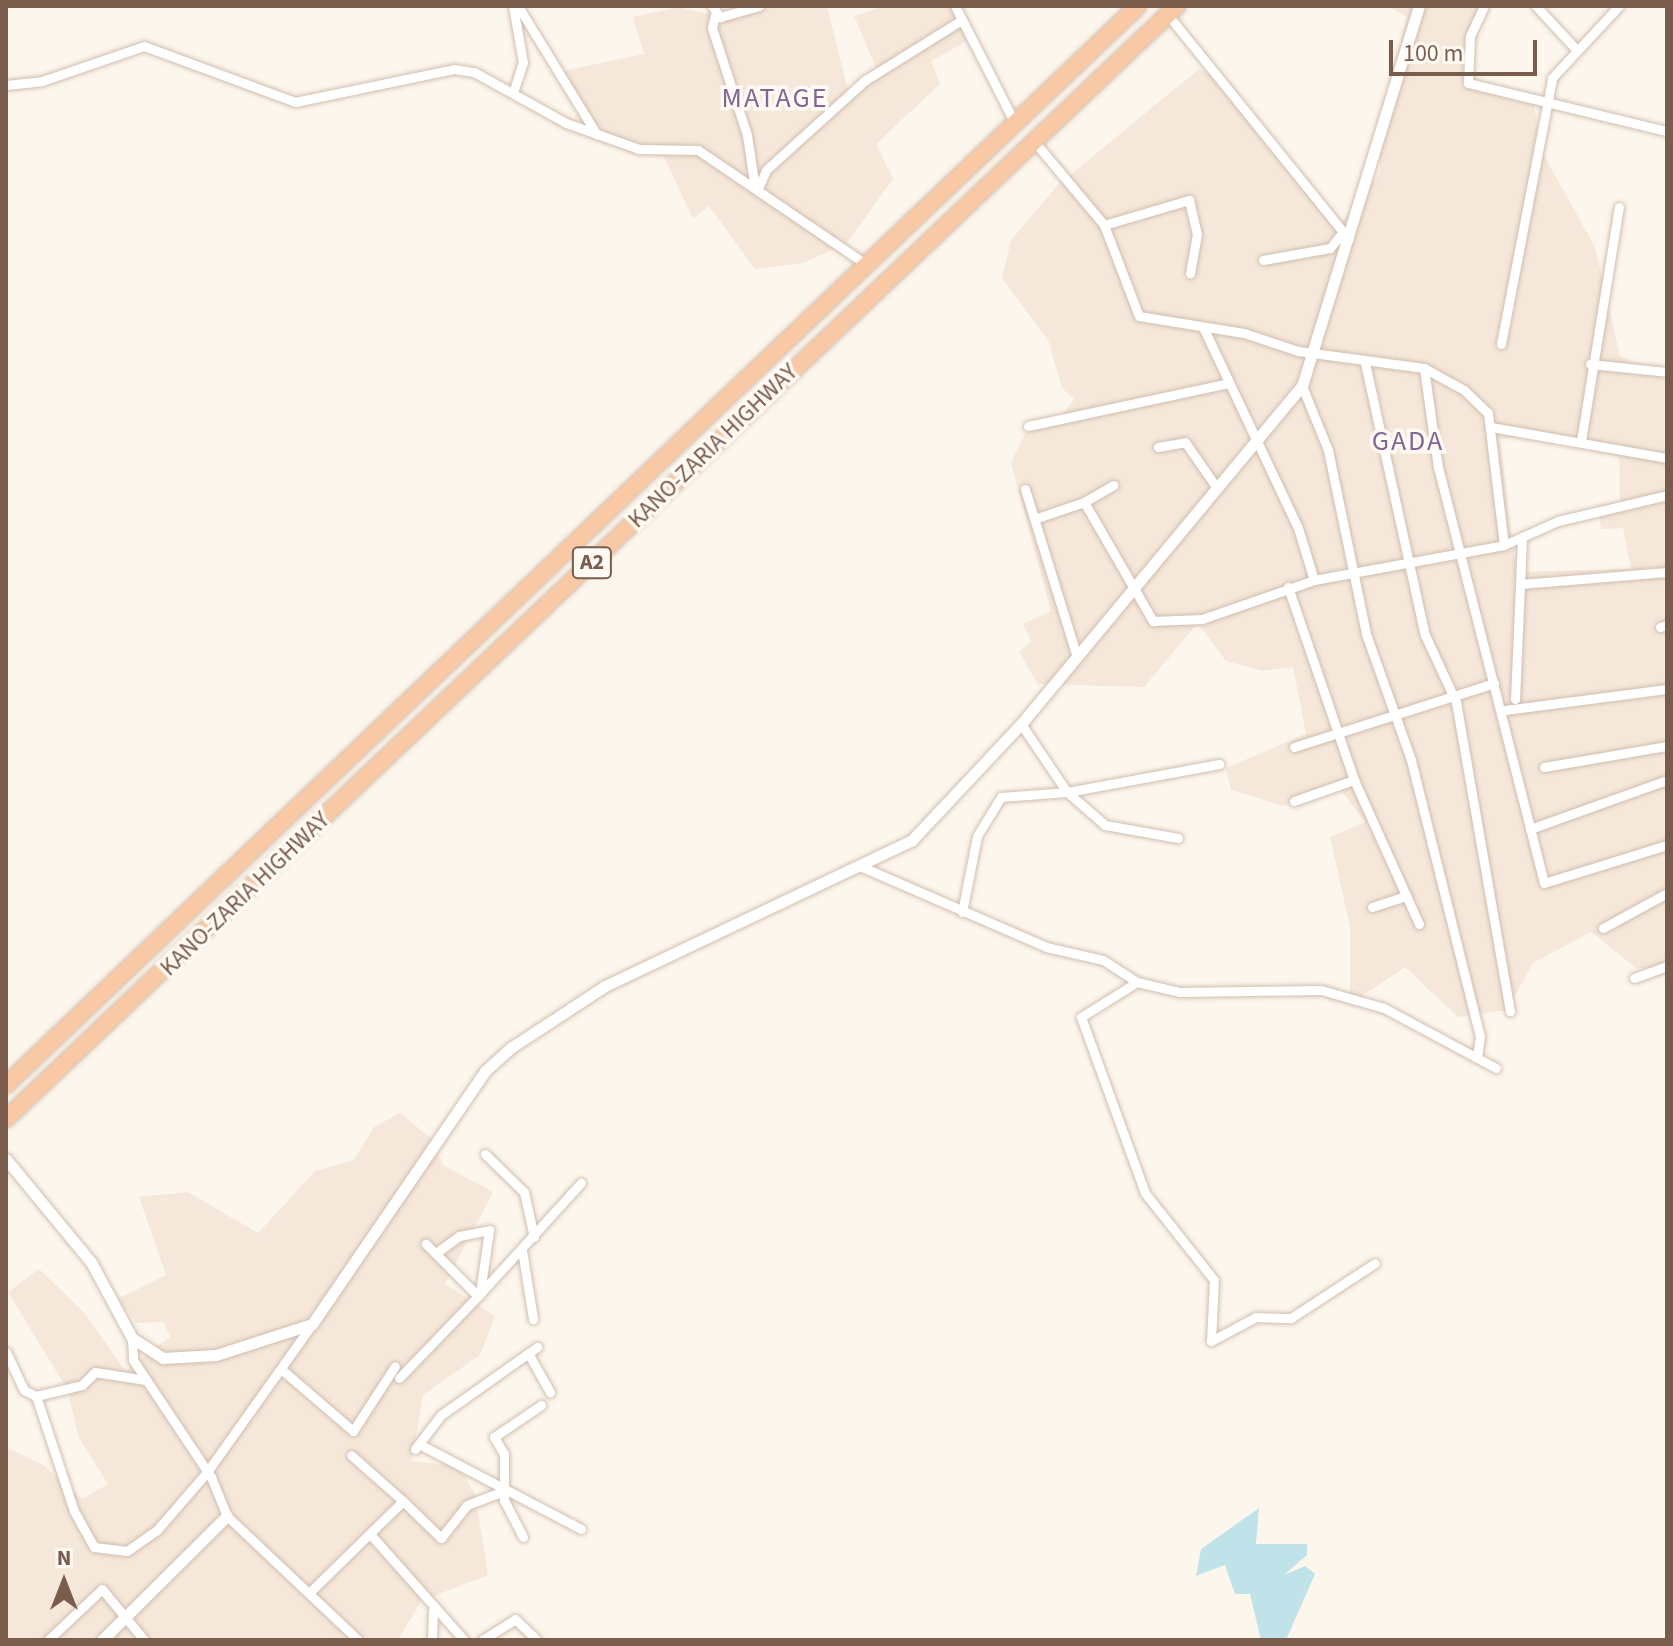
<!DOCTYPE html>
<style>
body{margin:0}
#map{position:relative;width:1673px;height:1646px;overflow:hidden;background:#fdf6ec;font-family:"Source Sans 3",sans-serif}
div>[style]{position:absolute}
.residential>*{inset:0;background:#f5e8da}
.water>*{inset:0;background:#bfe3e8}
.roads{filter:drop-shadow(0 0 2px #d1beb0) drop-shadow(0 0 2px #d1beb0)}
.minor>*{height:9px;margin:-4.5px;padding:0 4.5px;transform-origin:4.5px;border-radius:4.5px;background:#fff}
.tertiary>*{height:11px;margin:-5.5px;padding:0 5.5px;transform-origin:5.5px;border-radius:5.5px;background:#fff}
.trunk>*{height:16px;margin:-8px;padding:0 8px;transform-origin:8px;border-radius:8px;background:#f9c8a4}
span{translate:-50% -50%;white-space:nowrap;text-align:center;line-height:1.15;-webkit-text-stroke:7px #fffaf3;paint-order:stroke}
.shield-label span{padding:2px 6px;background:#fffaf3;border:2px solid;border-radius:6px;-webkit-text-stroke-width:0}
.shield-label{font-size:22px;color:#7a5c4d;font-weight:700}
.street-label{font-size:24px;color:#7a5c4d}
.quarter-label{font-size:28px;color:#846695;letter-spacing:2px}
.frame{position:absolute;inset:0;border:8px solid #7a5c4d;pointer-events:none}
.north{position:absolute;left:24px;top:1542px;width:80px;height:80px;-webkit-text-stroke:6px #fffaf3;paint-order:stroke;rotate:0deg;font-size:22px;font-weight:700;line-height:32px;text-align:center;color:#7a5c4d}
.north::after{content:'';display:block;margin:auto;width:28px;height:36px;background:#7a5c4d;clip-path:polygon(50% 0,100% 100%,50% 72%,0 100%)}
.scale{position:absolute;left:1389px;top:40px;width:148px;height:36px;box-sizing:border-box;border:4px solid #7a5c4d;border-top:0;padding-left:10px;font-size:24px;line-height:28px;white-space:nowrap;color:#7a5c4d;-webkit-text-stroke:6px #fffaf3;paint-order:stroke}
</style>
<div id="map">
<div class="residential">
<i style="clip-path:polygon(752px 6px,827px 6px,848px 91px,878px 72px,854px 16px,885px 6px,952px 6px,967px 41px,931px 61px,940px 84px,876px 144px,893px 179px,846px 244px,803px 263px,755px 269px,709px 206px,693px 219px,664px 157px,598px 132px,562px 71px,644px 54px,633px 17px,679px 7px,707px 14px)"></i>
<i style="clip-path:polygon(evenodd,1387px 6px,1490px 6px,1464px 57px,1462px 86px,1534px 105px,1541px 150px,1595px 247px,1620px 356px,1667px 381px,1667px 969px,1636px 968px,1591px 932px,1533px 963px,1507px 1010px,1458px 1017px,1405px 967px,1350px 1004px,1350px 927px,1330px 837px,1365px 822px,1340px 789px,1283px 806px,1231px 790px,1226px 768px,1306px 734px,1293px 667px,1262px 671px,1226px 661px,1198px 623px,1144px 687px,1038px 684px,1019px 652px,1031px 641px,1023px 624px,1051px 611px,1011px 463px,1028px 427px,1064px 413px,1074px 399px,1062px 388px,1048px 340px,1002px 278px,1011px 240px,1058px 185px,1199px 69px,1227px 84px,1338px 227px,1380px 173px,1380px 125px,1407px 17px,1387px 6px,1532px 435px,1619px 457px,1620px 503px,1598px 505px,1601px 529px,1623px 528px,1631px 569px,1516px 572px,1500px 439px,1532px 435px)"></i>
<i style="clip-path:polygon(400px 1113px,433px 1140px,443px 1165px,493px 1192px,445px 1284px,495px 1316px,480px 1355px,423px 1395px,412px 1461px,458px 1466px,475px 1494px,488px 1575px,421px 1601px,398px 1640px,6px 1640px,6px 1447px,43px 1465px,82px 1499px,108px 1484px,79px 1438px,67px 1389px,8px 1292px,39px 1269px,84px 1312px,125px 1371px,170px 1337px,164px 1322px,136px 1323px,119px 1298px,166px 1275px,139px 1197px,188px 1192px,258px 1233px,315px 1171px,354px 1160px,374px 1127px)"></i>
</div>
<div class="water">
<i style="clip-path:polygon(1259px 1508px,1256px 1544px,1307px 1544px,1307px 1555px,1284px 1575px,1305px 1566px,1315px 1574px,1286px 1640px,1261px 1640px,1250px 1594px,1235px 1594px,1225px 1565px,1196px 1576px,1201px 1549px)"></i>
</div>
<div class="roads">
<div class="minor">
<i style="left:513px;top:6px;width:57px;rotate:79.9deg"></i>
<i style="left:523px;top:62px;width:28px;rotate:108deg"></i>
<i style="left:518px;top:6px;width:151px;rotate:58.5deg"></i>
<i style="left:712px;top:6px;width:14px;rotate:54deg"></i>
<i style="left:720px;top:17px;width:41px;rotate:-15.8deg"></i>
<i style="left:955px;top:6px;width:131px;rotate:62.9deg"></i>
<i style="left:1484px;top:6px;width:33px;rotate:115deg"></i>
<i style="left:1470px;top:36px;width:47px;rotate:92.4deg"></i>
<i style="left:1468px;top:83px;width:205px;rotate:13.6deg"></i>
<i style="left:1536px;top:6px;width:56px;rotate:47.2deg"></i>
<i style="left:715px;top:15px;width:13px;rotate:103deg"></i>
<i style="left:712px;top:28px;width:113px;rotate:71.9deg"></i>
<i style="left:747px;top:135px;width:48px;rotate:81.5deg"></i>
<i style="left:1168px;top:15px;width:288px;rotate:51.1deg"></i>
<i style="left:6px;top:85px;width:36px;rotate:-6deg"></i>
<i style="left:42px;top:81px;width:108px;rotate:-18.9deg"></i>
<i style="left:144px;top:46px;width:161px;rotate:20.3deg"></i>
<i style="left:295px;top:102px;width:162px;rotate:-11.7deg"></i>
<i style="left:454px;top:69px;width:20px;rotate:9deg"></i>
<i style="left:474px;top:72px;width:105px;rotate:29deg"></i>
<i style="left:566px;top:123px;width:77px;rotate:19.6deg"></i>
<i style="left:639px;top:149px;width:59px;rotate:1deg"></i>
<i style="left:698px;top:150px;width:204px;rotate:34.2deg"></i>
<i style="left:1033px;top:140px;width:111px;rotate:50.1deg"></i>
<i style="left:1104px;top:225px;width:97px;rotate:69deg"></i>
<i style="left:1139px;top:316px;width:106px;rotate:9.2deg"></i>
<i style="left:1244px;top:333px;width:57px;rotate:18.4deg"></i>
<i style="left:1298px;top:351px;width:127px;rotate:7.7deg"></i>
<i style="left:1424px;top:368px;width:46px;rotate:28.8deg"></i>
<i style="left:1464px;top:390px;width:33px;rotate:44deg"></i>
<i style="left:1488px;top:413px;width:133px;rotate:83.1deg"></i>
<i style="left:759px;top:186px;width:17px;rotate:-66deg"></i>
<i style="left:766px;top:170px;width:132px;rotate:-42.2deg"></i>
<i style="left:864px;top:81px;width:113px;rotate:-32deg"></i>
<i style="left:1104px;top:225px;width:89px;rotate:-16.4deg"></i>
<i style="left:1189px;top:200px;width:35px;rotate:77deg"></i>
<i style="left:1197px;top:234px;width:40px;rotate:100deg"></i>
<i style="left:1263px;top:260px;width:68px;rotate:-10.2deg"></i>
<i style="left:1330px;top:248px;width:21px;rotate:-51deg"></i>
<i style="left:1203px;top:327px;width:222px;rotate:64.7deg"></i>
<i style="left:1298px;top:528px;width:54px;rotate:72.9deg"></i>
<i style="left:1501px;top:344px;width:271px;rotate:-79.1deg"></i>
<i style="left:1552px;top:78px;width:98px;rotate:-47.1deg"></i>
<i style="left:1365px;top:363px;width:279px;rotate:77.6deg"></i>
<i style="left:1425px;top:635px;width:74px;rotate:65.2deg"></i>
<i style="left:1456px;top:702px;width:314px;rotate:80.1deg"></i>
<i style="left:1590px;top:364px;width:77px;rotate:5.9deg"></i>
<i style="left:1424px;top:368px;width:100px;rotate:82deg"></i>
<i style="left:1438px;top:467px;width:429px;rotate:75.7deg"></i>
<i style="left:1544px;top:883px;width:129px;rotate:-17.2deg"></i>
<i style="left:1302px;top:386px;width:69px;rotate:67.9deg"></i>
<i style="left:1328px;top:450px;width:188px;rotate:78.3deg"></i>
<i style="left:1366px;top:634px;width:134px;rotate:70.3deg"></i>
<i style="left:1411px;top:760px;width:284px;rotate:76deg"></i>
<i style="left:1480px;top:1036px;width:22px;rotate:98deg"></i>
<i style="left:1028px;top:426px;width:205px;rotate:-12.1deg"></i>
<i style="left:1491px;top:427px;width:179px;rotate:10deg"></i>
<i style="left:1581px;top:441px;width:237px;rotate:-80.8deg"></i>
<i style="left:1158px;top:447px;width:27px;rotate:-10deg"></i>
<i style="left:1185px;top:442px;width:56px;rotate:55.2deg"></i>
<i style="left:1025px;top:489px;width:176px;rotate:72.8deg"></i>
<i style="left:1084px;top:502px;width:34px;rotate:-30deg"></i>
<i style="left:1037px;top:518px;width:50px;rotate:-18.8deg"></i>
<i style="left:1084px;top:502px;width:138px;rotate:59.9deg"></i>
<i style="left:1153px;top:621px;width:49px;rotate:-2.3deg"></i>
<i style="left:1202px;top:619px;width:119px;rotate:-19.2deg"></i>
<i style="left:1314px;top:580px;width:193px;rotate:-10.4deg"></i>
<i style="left:1504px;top:545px;width:59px;rotate:-24deg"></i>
<i style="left:1558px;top:521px;width:112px;rotate:-13.4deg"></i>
<i style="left:1521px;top:584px;width:146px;rotate:-4.7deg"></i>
<i style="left:1288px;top:587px;width:204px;rotate:71.1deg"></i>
<i style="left:1354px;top:780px;width:158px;rotate:65.7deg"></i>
<i style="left:1660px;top:627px;width:7px;rotate:-16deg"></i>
<i style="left:1515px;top:699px;width:162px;rotate:-87.5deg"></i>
<i style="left:1505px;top:710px;width:163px;rotate:-7.4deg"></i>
<i style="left:1294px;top:747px;width:210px;rotate:-17.7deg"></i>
<i style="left:1544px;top:767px;width:125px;rotate:-9.7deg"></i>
<i style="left:1294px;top:801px;width:64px;rotate:-19.3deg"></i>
<i style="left:1530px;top:829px;width:145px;rotate:-19.7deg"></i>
<i style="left:1178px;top:838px;width:74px;rotate:-169.9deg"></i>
<i style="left:1105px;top:825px;width:50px;rotate:-139deg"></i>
<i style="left:1067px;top:792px;width:155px;rotate:-10.4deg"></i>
<i style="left:860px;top:866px;width:203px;rotate:23.5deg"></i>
<i style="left:1046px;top:947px;width:58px;rotate:12.8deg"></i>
<i style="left:1103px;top:960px;width:40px;rotate:32.9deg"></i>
<i style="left:1137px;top:982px;width:43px;rotate:13.4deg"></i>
<i style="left:1179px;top:992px;width:142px;rotate:-0.8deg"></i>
<i style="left:1321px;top:990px;width:66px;rotate:15.9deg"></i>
<i style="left:1384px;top:1008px;width:127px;rotate:28.2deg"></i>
<i style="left:1372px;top:907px;width:36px;rotate:-18deg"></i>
<i style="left:962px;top:912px;width:77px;rotate:-78.8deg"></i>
<i style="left:977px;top:836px;width:46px;rotate:-58.4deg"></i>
<i style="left:1001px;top:797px;width:66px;rotate:-4.3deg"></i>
<i style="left:1067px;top:792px;width:82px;rotate:-124.1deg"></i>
<i style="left:1603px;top:928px;width:73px;rotate:-28.7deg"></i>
<i style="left:1634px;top:978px;width:35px;rotate:-20deg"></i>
<i style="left:1137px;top:982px;width:66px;rotate:148deg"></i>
<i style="left:1081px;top:1017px;width:187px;rotate:70deg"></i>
<i style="left:1145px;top:1193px;width:111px;rotate:51.6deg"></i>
<i style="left:1214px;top:1280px;width:61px;rotate:92.8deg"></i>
<i style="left:1211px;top:1341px;width:51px;rotate:-28.1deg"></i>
<i style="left:1256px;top:1317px;width:35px;rotate:2deg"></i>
<i style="left:1291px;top:1318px;width:100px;rotate:-33.2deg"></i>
<i style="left:485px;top:1154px;width:54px;rotate:44.3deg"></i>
<i style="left:524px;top:1192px;width:46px;rotate:77.5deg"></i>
<i style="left:440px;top:1250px;width:24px;rotate:-36deg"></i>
<i style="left:459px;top:1236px;width:31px;rotate:-11deg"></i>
<i style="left:489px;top:1230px;width:64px;rotate:98.1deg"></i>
<i style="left:522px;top:1250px;width:70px;rotate:80.9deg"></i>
<i style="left:478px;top:1296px;width:153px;rotate:-47.7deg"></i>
<i style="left:132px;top:1338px;width:22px;rotate:87deg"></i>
<i style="left:133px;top:1360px;width:141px;rotate:56.3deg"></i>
<i style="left:211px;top:1477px;width:42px;rotate:67.7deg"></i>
<i style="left:227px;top:1516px;width:180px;rotate:43.4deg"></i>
<i style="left:6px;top:1352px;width:42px;rotate:64.7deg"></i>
<i style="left:24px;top:1390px;width:13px;rotate:27deg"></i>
<i style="left:36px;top:1396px;width:47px;rotate:-13.4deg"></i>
<i style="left:82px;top:1385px;width:18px;rotate:-45deg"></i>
<i style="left:95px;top:1372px;width:51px;rotate:9.1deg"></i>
<i style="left:528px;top:1353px;width:45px;rotate:60.6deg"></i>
<i style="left:281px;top:1369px;width:95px;rotate:40.7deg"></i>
<i style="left:353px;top:1431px;width:77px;rotate:-57.1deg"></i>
<i style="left:399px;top:1378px;width:114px;rotate:-46.1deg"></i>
<i style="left:478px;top:1296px;width:74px;rotate:-135deg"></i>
<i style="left:36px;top:1396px;width:121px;rotate:71.7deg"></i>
<i style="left:74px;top:1511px;width:41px;rotate:60.9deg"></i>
<i style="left:94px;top:1547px;width:33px;rotate:7deg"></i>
<i style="left:127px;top:1551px;width:37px;rotate:-35deg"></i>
<i style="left:157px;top:1530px;width:77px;rotate:-49.2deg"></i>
<i style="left:207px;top:1472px;width:181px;rotate:-54.6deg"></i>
<i style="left:419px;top:1444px;width:183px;rotate:27.7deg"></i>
<i style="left:415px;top:1449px;width:43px;rotate:-52.6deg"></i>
<i style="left:441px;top:1415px;width:118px;rotate:-35.3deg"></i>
<i style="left:403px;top:1501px;width:53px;rotate:44.2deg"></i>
<i style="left:441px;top:1538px;width:42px;rotate:-51.8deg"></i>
<i style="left:467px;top:1505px;width:42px;rotate:-21deg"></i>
<i style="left:370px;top:1534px;width:142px;rotate:48.4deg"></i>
<i style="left:523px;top:1537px;width:42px;rotate:-117.2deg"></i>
<i style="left:504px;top:1500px;width:46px;rotate:-90deg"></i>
<i style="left:504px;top:1454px;width:20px;rotate:-120deg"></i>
<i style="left:494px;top:1437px;width:57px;rotate:-34.2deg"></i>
<i style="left:310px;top:1592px;width:130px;rotate:-44.4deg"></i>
<i style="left:403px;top:1501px;width:69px;rotate:-138.5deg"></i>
<i style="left:48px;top:1640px;width:74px;rotate:-43.4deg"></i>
<i style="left:102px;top:1589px;width:66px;rotate:50.5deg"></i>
<i style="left:432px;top:1640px;width:30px;rotate:-88deg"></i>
<i style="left:482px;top:1640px;width:39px;rotate:-32deg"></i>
<i style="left:515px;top:1619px;width:30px;rotate:44deg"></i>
</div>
<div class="tertiary">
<i style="left:6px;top:1159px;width:134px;rotate:50.5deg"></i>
<i style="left:91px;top:1262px;width:86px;rotate:61.7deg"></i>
<i style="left:132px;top:1338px;width:37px;rotate:33deg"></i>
<i style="left:163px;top:1358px;width:53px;rotate:-3.2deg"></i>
<i style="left:216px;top:1355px;width:101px;rotate:-17.9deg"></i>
<i style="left:312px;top:1324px;width:306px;rotate:-55.6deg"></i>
<i style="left:485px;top:1071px;width:36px;rotate:-42deg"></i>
<i style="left:512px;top:1047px;width:111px;rotate:-33.3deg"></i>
<i style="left:605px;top:986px;width:340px;rotate:-25.4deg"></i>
<i style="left:912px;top:840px;width:159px;rotate:-46.8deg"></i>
<i style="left:1021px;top:724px;width:440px;rotate:-50.3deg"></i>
<i style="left:1302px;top:386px;width:398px;rotate:-72.9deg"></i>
<i style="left:102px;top:1640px;width:176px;rotate:-44.8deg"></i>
</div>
<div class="trunk">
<i style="left:6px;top:1085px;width:1564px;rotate:-43.63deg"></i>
<i style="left:6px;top:1119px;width:1616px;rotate:-43.55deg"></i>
</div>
</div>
<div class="shield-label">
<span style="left:592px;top:563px">A2</span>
</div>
<div class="street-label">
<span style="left:713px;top:446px;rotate:-44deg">KANO-ZARIA HIGHWAY</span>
<span style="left:245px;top:894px;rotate:-44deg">KANO-ZARIA HIGHWAY</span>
</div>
<div class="quarter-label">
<span style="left:775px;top:98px">MATAGE</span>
<span style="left:1408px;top:441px">GADA</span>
</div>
<div class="frame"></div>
<div class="north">N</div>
<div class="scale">100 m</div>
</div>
